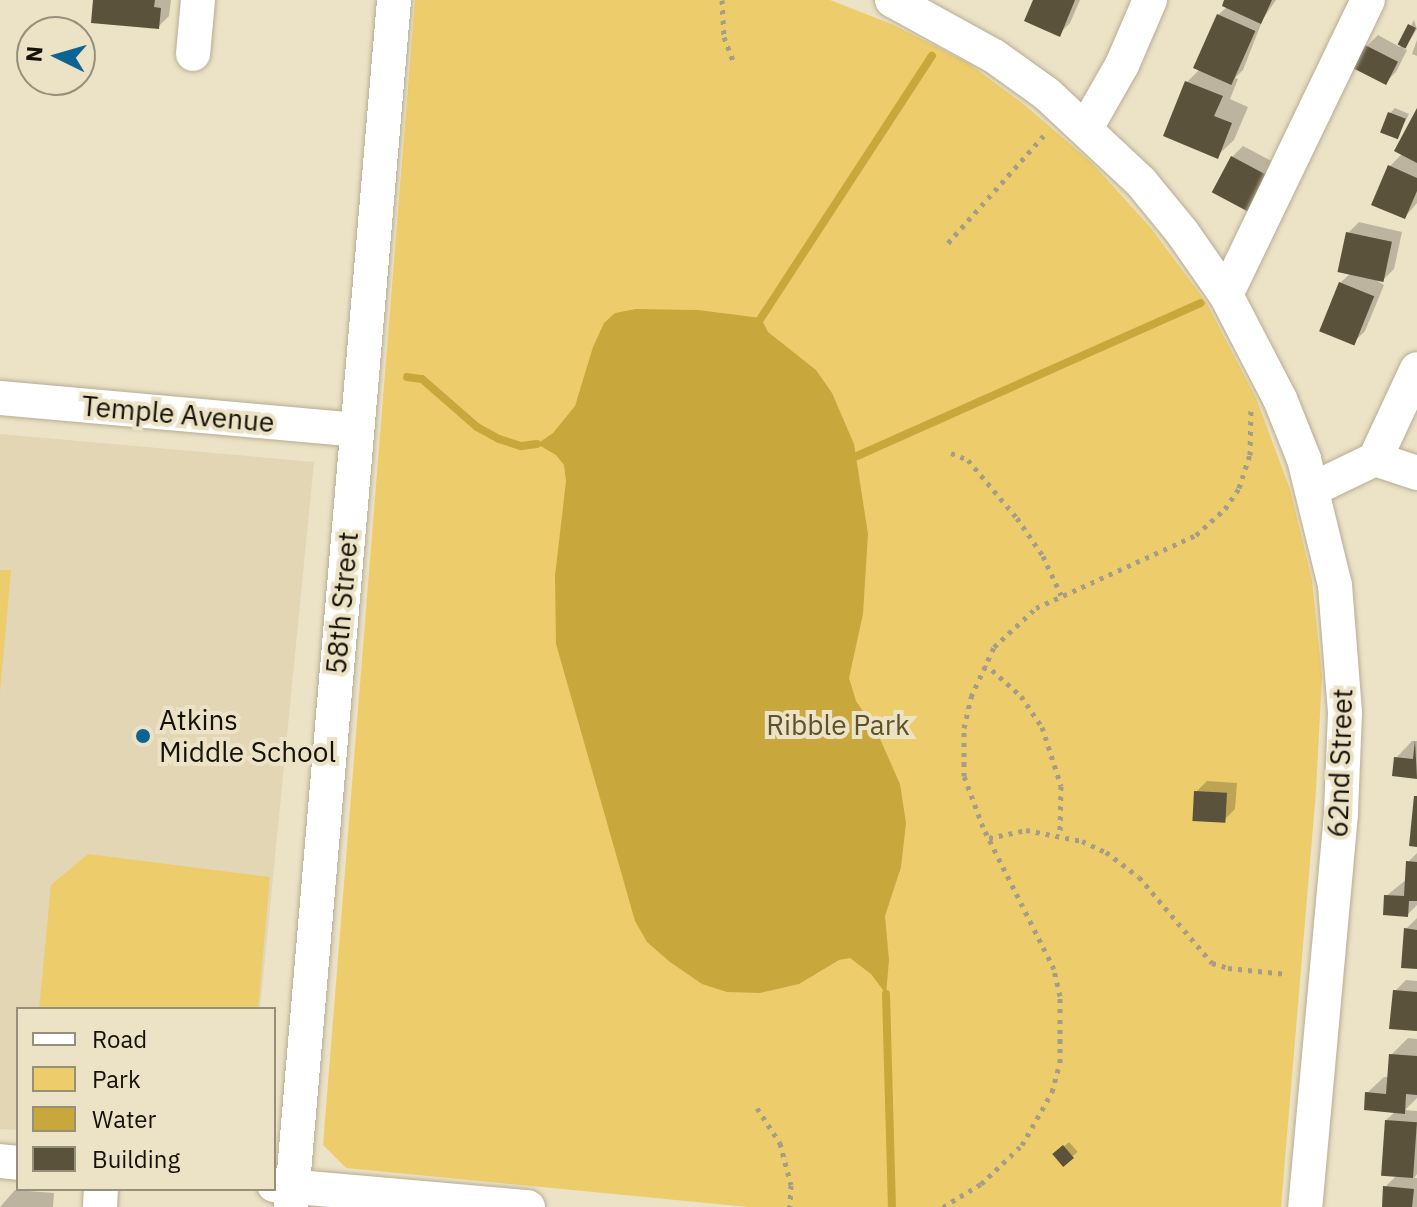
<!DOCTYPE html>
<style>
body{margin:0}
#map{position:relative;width:1417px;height:1207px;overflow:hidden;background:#ece2c6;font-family:"IBM Plex Sans",sans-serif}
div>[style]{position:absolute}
.built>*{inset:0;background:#e2d6b4}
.green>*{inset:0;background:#edcd6b}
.water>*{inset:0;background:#c8a73d}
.shadow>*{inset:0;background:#0003;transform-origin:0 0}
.stream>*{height:8px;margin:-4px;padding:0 4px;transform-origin:4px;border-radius:4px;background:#c8a73d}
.building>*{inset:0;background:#5a523a;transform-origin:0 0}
.path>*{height:5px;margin-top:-2.5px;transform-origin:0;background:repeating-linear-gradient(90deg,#a59d88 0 4px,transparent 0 10px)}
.roads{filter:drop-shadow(0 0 2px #b7ad93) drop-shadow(0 0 2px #b7ad93)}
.minor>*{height:34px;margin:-17px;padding:0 17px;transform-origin:17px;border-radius:17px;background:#fff}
.dots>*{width:22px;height:22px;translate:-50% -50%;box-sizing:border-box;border:4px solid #ece2c6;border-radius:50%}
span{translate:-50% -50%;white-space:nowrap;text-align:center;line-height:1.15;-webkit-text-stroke:8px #ece2c6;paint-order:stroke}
.street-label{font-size:28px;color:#161209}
.poi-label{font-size:28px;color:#161209}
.left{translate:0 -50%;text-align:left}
.park-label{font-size:28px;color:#605227}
.legend{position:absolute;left:16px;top:1007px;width:260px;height:184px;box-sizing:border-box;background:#ece2c6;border:2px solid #968f7a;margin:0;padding:10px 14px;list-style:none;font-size:24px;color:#161209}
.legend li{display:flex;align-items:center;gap:16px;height:40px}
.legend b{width:40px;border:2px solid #968f7a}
.north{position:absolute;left:16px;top:16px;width:80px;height:80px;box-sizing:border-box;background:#ece2c6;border:2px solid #968f7a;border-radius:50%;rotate:275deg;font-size:22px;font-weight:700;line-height:32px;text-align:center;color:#161209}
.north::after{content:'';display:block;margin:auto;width:28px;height:36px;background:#0c6494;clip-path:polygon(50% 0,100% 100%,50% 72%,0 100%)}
</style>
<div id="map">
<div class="built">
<i style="clip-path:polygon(0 434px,314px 462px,260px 1009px,18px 1009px,18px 1130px,0 1129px)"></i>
</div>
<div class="green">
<i style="clip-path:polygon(415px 0,830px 0,894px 25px,968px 63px,1026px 106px,1092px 163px,1151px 228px,1206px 302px,1256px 398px,1290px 489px,1312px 580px,1322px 676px,1316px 791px,1281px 1207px,748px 1207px,346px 1168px,323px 1145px)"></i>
<i style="clip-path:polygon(0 570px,11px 570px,0 693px)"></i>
<i style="clip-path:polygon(88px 854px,270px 877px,258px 1009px,39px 1009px,51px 885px)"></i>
</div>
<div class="water">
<i style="clip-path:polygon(636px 309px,698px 310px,761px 318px,768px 332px,816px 370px,832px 393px,854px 444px,868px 534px,863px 614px,849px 678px,856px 701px,877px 732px,900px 784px,906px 823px,901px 867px,885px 916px,889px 960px,886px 994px,871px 974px,850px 958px,839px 960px,799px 984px,760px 993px,727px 992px,702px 984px,670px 962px,647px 942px,635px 921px,556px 644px,555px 576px,566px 481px,564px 465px,556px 455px,537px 444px,553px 433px,575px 406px,593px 347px,604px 323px,615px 313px)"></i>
</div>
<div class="shadow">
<i style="clip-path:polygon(95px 0,171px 0,169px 16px,158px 27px)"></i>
<i style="clip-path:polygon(1035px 0,1080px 0,1070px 23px,1059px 34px)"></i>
<i style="clip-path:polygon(1227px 0,1276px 0,1263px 19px,1243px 70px,1235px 78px,1238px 79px,1230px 99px,1248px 107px,1234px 140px,1217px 156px,1187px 82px,1201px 68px,1218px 15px,1227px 7px)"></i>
<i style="clip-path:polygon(1414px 20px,1417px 29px,1404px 49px,1407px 50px,1396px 72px,1385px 83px,1367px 46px,1378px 35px,1400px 47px)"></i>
<i style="clip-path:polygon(1417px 40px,1417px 56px,1412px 54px)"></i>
<i style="clip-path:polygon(1395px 108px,1409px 114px,1397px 138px,1390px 113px)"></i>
<i style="clip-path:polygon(1417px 112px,1417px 203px,1405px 217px,1390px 166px,1403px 153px)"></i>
<i style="clip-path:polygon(1243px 146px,1279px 165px,1261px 199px,1232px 157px)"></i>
<i style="clip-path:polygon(1359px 222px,1402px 232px,1394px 269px,1383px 280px,1373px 278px,1384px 285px,1365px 331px,1354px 342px,1340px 283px,1351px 273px,1348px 233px)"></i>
<i style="clip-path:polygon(1412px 741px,1417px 741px,1417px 777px,1394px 774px,1396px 758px)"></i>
<i style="clip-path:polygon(1207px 781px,1237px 783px,1235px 809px,1224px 820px,1196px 792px)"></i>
<i style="clip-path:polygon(1417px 853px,1417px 905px,1407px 915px,1386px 896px,1407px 879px,1408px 862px)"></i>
<i style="clip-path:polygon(1417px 918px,1417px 967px,1406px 929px)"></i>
<i style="clip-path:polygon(1406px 980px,1417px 981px,1417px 1029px,1395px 991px)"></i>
<i style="clip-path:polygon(1408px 1038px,1417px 1039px,1417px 1098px,1405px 1110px,1417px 1111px,1417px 1174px,1414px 1178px,1417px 1178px,1417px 1207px,1384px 1207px,1385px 1187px,1397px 1175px,1386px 1120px,1396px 1111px,1367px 1093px,1384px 1077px,1389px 1077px,1391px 1055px)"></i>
<i style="left:1069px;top:1142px;width:13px;height:19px;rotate:48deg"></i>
<i style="clip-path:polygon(15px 1190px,54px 1193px,53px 1207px,0 1207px)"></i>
</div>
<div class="stream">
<i style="left:761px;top:318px;width:313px;rotate:-56.9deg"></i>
<i style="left:407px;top:377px;width:15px;rotate:8deg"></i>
<i style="left:422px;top:379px;width:73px;rotate:41.1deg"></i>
<i style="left:477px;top:427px;width:25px;rotate:29deg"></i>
<i style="left:499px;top:439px;width:23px;rotate:18deg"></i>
<i style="left:521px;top:446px;width:16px;rotate:-7deg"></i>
<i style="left:857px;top:456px;width:376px;rotate:-24deg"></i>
<i style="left:886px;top:994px;width:213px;rotate:88.4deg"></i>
</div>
<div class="building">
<i style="clip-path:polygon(93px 0,155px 0,154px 7px,161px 8px,159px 29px,91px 23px)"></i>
<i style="clip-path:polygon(1033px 0,1075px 0,1060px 37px,1024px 21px)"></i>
<i style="clip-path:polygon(1224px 0,1272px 0,1261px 24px,1222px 6px)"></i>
<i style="left:1217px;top:14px;width:42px;height:59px;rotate:24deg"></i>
<i style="left:1408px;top:24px;width:9px;height:23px;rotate:27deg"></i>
<i style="left:1365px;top:45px;width:37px;height:26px;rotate:27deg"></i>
<i style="clip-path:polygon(1185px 81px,1223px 96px,1214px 116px,1232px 123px,1218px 159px,1163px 136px)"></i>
<i style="clip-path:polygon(1417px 108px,1417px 163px,1394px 151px)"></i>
<i style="left:1388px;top:112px;width:19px;height:22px;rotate:21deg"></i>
<i style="left:1231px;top:156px;width:43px;height:41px;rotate:28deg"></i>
<i style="clip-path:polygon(1388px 165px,1417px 178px,1417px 191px,1405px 219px,1371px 205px)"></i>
<i style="left:1346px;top:232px;width:47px;height:41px;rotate:12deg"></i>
<i style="left:1339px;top:282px;width:38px;height:53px;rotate:22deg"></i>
<i style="clip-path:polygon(1415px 740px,1417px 779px,1392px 776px,1394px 757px,1413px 759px)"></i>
<i style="left:1194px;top:791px;width:33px;height:30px;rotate:3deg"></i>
<i style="clip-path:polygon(1414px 796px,1417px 796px,1417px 847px,1409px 846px)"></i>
<i style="clip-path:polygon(1406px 861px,1417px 862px,1417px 901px,1409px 901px,1408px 917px,1383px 915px,1384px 895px,1404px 896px)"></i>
<i style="clip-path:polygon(1404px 928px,1417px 930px,1417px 969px,1401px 968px)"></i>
<i style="clip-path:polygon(1393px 990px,1417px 992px,1417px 1031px,1389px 1029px)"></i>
<i style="clip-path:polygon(1389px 1054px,1417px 1056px,1417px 1095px,1406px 1094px,1405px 1114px,1364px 1110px,1365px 1092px,1386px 1094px)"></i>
<i style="left:1385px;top:1120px;width:32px;height:56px;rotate:4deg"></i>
<i style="left:1063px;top:1145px;width:17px;height:14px;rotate:50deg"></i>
<i style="clip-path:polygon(1383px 1186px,1414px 1189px,1412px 1207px,1382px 1207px)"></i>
</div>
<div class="path">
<i style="left:722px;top:0;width:37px;rotate:87deg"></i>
<i style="left:724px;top:37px;width:28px;rotate:69deg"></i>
<i style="left:948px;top:243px;width:147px;rotate:-48.3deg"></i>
<i style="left:951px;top:453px;width:18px;rotate:22deg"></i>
<i style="left:968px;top:460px;width:76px;rotate:49.8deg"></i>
<i style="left:1017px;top:518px;width:46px;rotate:55.6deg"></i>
<i style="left:1043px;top:556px;width:43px;rotate:65.2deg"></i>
<i style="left:983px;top:667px;width:9px;rotate:18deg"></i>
<i style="left:992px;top:670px;width:39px;rotate:42deg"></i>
<i style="left:1021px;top:696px;width:37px;rotate:56deg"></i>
<i style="left:1042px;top:727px;width:62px;rotate:72.1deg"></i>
<i style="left:1061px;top:786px;width:49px;rotate:91.2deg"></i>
<i style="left:989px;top:838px;width:38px;rotate:-12deg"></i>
<i style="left:1026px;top:830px;width:57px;rotate:11.1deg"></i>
<i style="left:1082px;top:841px;width:26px;rotate:25deg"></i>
<i style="left:1106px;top:852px;width:41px;rotate:37.1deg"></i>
<i style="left:1139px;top:877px;width:113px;rotate:49.7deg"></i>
<i style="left:1212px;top:963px;width:17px;rotate:17deg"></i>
<i style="left:1228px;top:968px;width:59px;rotate:5.8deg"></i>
<i style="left:757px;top:1108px;width:42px;rotate:56.7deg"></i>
<i style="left:780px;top:1143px;width:43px;rotate:75.3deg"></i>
<i style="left:791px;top:1185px;width:22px;rotate:93deg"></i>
<i style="left:943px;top:1207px;width:44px;rotate:-31.2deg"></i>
<i style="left:981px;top:1184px;width:57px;rotate:-43.6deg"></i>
<i style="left:1022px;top:1145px;width:61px;rotate:-60.5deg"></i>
<i style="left:1052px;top:1092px;width:30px;rotate:-75deg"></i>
<i style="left:1060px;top:1063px;width:67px;rotate:-90deg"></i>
<i style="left:1060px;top:996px;width:28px;rotate:-103deg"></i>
<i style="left:1054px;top:969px;width:159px;rotate:-116.6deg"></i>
<i style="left:983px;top:827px;width:54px;rotate:-110.4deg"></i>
<i style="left:964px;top:776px;width:48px;rotate:-90deg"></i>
<i style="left:964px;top:728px;width:32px;rotate:-77deg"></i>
<i style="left:971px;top:697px;width:55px;rotate:-65.3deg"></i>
<i style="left:994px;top:647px;width:57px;rotate:-42.9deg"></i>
<i style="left:1036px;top:608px;width:176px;rotate:-24.5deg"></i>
<i style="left:1196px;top:535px;width:39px;rotate:-42deg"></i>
<i style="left:1225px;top:509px;width:25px;rotate:-56deg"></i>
<i style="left:1239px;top:488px;width:35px;rotate:-72deg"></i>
<i style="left:1250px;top:455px;width:46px;rotate:-88.8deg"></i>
</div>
<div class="roads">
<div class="minor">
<i style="left:892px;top:0;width:116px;rotate:28.8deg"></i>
<i style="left:994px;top:56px;width:65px;rotate:35.6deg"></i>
<i style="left:1047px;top:94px;width:129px;rotate:43.1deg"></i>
<i style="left:1141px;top:182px;width:65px;rotate:50.6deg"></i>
<i style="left:1182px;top:232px;width:77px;rotate:55.1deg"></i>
<i style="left:1226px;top:295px;width:117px;rotate:62.6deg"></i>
<i style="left:1280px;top:399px;width:65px;rotate:68.2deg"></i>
<i style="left:1304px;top:459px;width:130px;rotate:76.2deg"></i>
<i style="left:1335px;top:585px;width:128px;rotate:85.5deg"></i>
<i style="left:1345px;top:713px;width:101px;rotate:92.3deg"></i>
<i style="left:1341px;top:814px;width:395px;rotate:95.2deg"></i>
<i style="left:193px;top:54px;width:54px;rotate:-84.7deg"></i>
<i style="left:1086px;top:128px;width:73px;rotate:-60.3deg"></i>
<i style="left:1122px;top:65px;width:71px;rotate:-66.7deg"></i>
<i style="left:1226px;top:295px;width:327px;rotate:-64.3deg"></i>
<i style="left:0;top:398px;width:358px;rotate:5.1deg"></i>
<i style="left:1375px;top:459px;width:44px;rotate:18.4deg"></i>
<i style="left:1313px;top:489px;width:69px;rotate:-25.8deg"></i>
<i style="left:1375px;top:459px;width:99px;rotate:-65deg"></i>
<i style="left:0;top:1161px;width:18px;rotate:6deg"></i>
<i style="left:274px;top:1185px;width:255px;rotate:5deg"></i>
<i style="left:100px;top:1207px;width:18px;rotate:-87deg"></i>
<i style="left:291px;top:1207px;width:1211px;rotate:-85.12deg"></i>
</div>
</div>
<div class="dots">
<i style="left:143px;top:736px;background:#0c6494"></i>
</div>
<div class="street-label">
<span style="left:178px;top:414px;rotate:5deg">Temple Avenue</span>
<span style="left:342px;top:603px;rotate:-85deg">58th Street</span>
<span style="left:1340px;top:763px;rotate:-88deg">62nd Street</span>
</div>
<div class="poi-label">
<span class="left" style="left:159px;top:736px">Atkins<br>Middle School</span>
</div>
<div class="park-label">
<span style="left:838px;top:725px">Ribble Park</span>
</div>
<ul class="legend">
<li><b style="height:10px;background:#fff"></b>Road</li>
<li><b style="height:22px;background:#edcd6b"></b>Park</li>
<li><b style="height:22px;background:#c8a73d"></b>Water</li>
<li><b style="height:22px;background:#5a523a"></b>Building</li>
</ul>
<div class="north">N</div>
</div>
